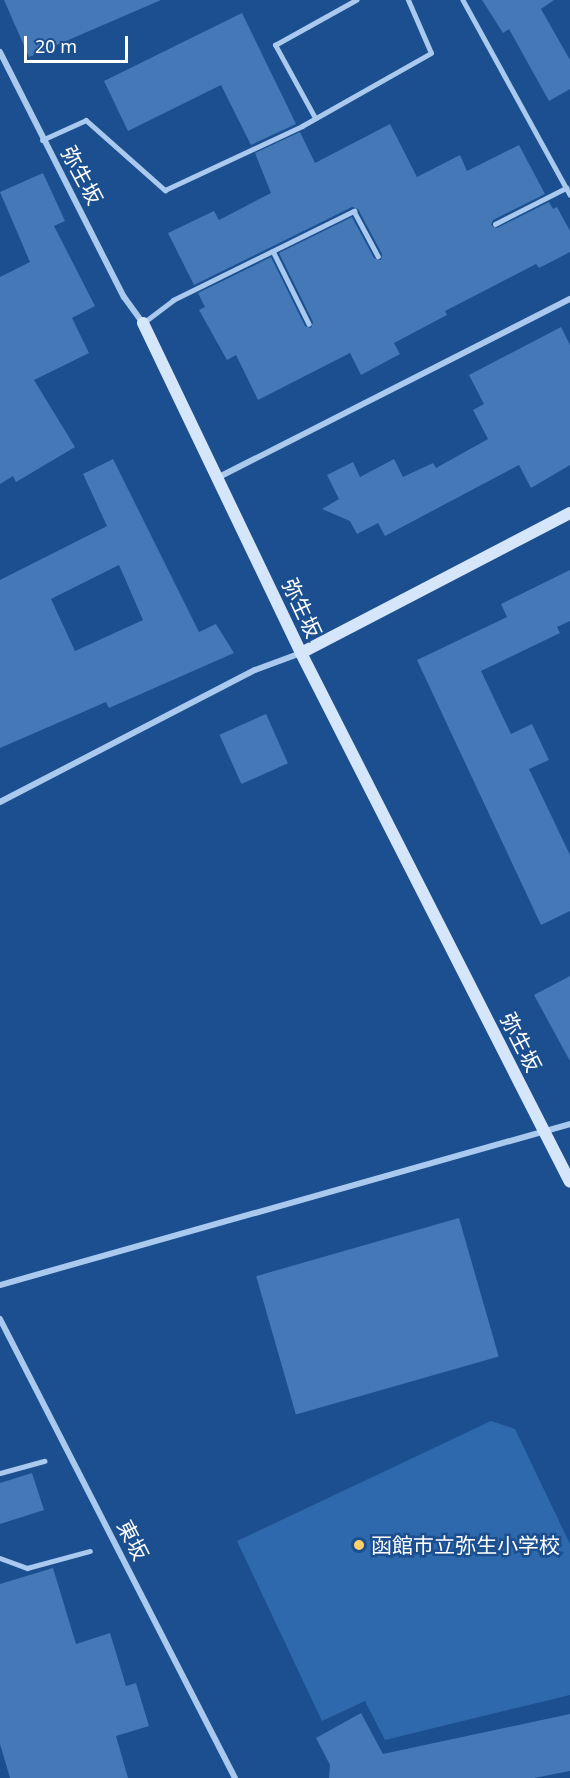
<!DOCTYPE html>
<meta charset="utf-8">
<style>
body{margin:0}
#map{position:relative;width:570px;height:1778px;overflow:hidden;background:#1b4f8f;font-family:"Noto Sans","Noto Sans JP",sans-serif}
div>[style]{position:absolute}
.green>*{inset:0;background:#2e69ad}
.building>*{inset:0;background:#4478b7;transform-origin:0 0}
.lane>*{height:4.5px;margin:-2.25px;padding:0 2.25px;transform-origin:2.25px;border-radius:2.25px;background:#a9c9ee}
.street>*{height:6px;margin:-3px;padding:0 3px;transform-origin:3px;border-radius:3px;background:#a9c9ee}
.secondary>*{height:12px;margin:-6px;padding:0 6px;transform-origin:6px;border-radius:6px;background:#d6e6fa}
.dots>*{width:16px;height:16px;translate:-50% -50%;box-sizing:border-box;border:3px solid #1b4f8f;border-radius:50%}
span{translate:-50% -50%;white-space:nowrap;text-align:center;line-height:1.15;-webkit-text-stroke:5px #1b4f8f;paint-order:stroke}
.street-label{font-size:21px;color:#fff}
.poi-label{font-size:21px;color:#fff}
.left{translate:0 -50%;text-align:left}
.scale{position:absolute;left:24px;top:36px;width:104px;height:27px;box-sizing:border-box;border:3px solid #fff;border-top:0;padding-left:8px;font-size:18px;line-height:21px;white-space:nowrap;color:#fff;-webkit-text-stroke:4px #1b4f8f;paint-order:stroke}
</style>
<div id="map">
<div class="green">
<i style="clip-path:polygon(491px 1421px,515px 1429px,570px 1544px,570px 1695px,385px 1740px,365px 1701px,322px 1721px,237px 1541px)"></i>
</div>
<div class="building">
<i style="clip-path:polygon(4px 0,161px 0,29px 57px)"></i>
<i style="clip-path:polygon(482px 0,554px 0,541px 9px,570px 60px,570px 89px,549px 101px,509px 29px,503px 33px)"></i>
<i style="clip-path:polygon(242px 13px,296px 124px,251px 145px,221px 85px,128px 131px,104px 81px)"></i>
<i style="clip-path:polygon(390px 124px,417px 177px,460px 155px,467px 171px,519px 145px,545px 194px,493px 220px,491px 225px,497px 228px,549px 202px,553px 209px,557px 207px,570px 231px,570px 252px,539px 268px,536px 264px,445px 311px,447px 315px,394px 343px,400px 354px,361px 375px,350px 353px,258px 400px,236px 355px,227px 360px,199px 310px,205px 307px,198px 293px,271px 257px,305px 326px,311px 328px,313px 322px,279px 253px,352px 217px,374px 258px,381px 260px,382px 254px,358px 209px,352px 207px,194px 285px,168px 233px,214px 211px,219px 220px,271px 193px,255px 153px,300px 132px,315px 163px)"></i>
<i style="clip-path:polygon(43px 173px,65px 221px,54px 226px,95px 306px,72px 318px,89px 353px,34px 380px,75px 447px,16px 482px,13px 476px,0 484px,0 277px,30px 262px,0 192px)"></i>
<i style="clip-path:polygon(561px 327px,570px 345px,570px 465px,531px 488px,519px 465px,385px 536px,378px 523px,357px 534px,350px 521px,322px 509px,339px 499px,327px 475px,353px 462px,360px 477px,394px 459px,403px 477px,433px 463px,436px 468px,488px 439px,473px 410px,484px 404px,469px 375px)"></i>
<i style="clip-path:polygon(evenodd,113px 459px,199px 632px,216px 624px,234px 653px,109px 708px,106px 702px,0 748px,0 580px,107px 526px,83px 474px,113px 459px,119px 565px,143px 620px,75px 651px,51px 599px,119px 565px)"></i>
<i style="clip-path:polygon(570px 570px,570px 621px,557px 627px,560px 633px,481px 671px,511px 734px,532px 724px,549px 760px,529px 769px,570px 855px,570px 911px,541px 925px,417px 660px,507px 617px,501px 604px)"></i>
<i style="left:266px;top:714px;width:54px;height:51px;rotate:66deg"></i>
<i style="clip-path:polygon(570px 976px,570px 1061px,534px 995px)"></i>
<i style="left:459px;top:1218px;width:144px;height:211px;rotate:74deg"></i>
<i style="clip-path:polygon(32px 1473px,44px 1510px,0 1524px,0 1483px)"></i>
<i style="clip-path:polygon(53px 1568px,76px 1644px,110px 1633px,126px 1686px,136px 1683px,149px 1726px,116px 1736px,128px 1778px,10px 1778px,0 1744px,0 1584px)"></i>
<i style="clip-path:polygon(361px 1713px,383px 1754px,570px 1714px,570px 1771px,534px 1778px,329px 1778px,330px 1765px,316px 1738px)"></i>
</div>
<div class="lane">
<i style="left:463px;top:0;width:222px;rotate:61.2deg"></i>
<i style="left:315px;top:118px;width:83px;rotate:-118.7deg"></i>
<i style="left:275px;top:45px;width:93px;rotate:-29.1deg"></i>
<i style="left:42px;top:140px;width:48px;rotate:-24.4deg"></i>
<i style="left:86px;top:120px;width:106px;rotate:41.5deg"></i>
<i style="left:165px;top:190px;width:151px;rotate:-25deg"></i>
<i style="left:302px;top:126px;width:148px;rotate:-29.5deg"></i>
<i style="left:431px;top:53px;width:58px;rotate:-113.5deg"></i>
<i style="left:495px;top:224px;width:80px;rotate:-26.9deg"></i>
<i style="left:273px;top:251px;width:81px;rotate:63.7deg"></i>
<i style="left:143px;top:323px;width:38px;rotate:-37deg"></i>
<i style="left:173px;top:300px;width:202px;rotate:-26.2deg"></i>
<i style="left:354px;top:211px;width:51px;rotate:61.9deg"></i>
<i style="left:0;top:1473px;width:46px;rotate:-15.3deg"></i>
<i style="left:0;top:1558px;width:29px;rotate:20deg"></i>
<i style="left:27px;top:1568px;width:65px;rotate:-15.1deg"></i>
</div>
<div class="street">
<i style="left:0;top:52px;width:275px;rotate:63.2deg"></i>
<i style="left:124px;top:297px;width:32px;rotate:54deg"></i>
<i style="left:219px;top:477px;width:394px;rotate:-26.9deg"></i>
<i style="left:0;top:802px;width:287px;rotate:-27.4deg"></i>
<i style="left:255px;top:670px;width:49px;rotate:-20.3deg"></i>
<i style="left:0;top:1285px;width:592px;rotate:-15.77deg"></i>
<i style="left:0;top:1319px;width:516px;rotate:62.89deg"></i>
</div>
<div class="secondary">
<i style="left:143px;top:323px;width:366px;rotate:64.4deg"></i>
<i style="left:301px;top:653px;width:593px;rotate:63.05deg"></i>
<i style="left:301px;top:653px;width:303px;rotate:-27.5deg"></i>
</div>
<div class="dots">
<i style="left:359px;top:1545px;background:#ffd166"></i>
</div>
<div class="street-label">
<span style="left:82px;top:175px;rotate:62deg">弥生坂</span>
<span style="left:302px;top:608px;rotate:65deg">弥生坂</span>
<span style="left:521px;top:1042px;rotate:63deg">弥生坂</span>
<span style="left:133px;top:1540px;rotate:63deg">東坂</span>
</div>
<div class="poi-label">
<span class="left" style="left:371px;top:1545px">函館市立弥生小学校</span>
</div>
<div class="scale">20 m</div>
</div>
